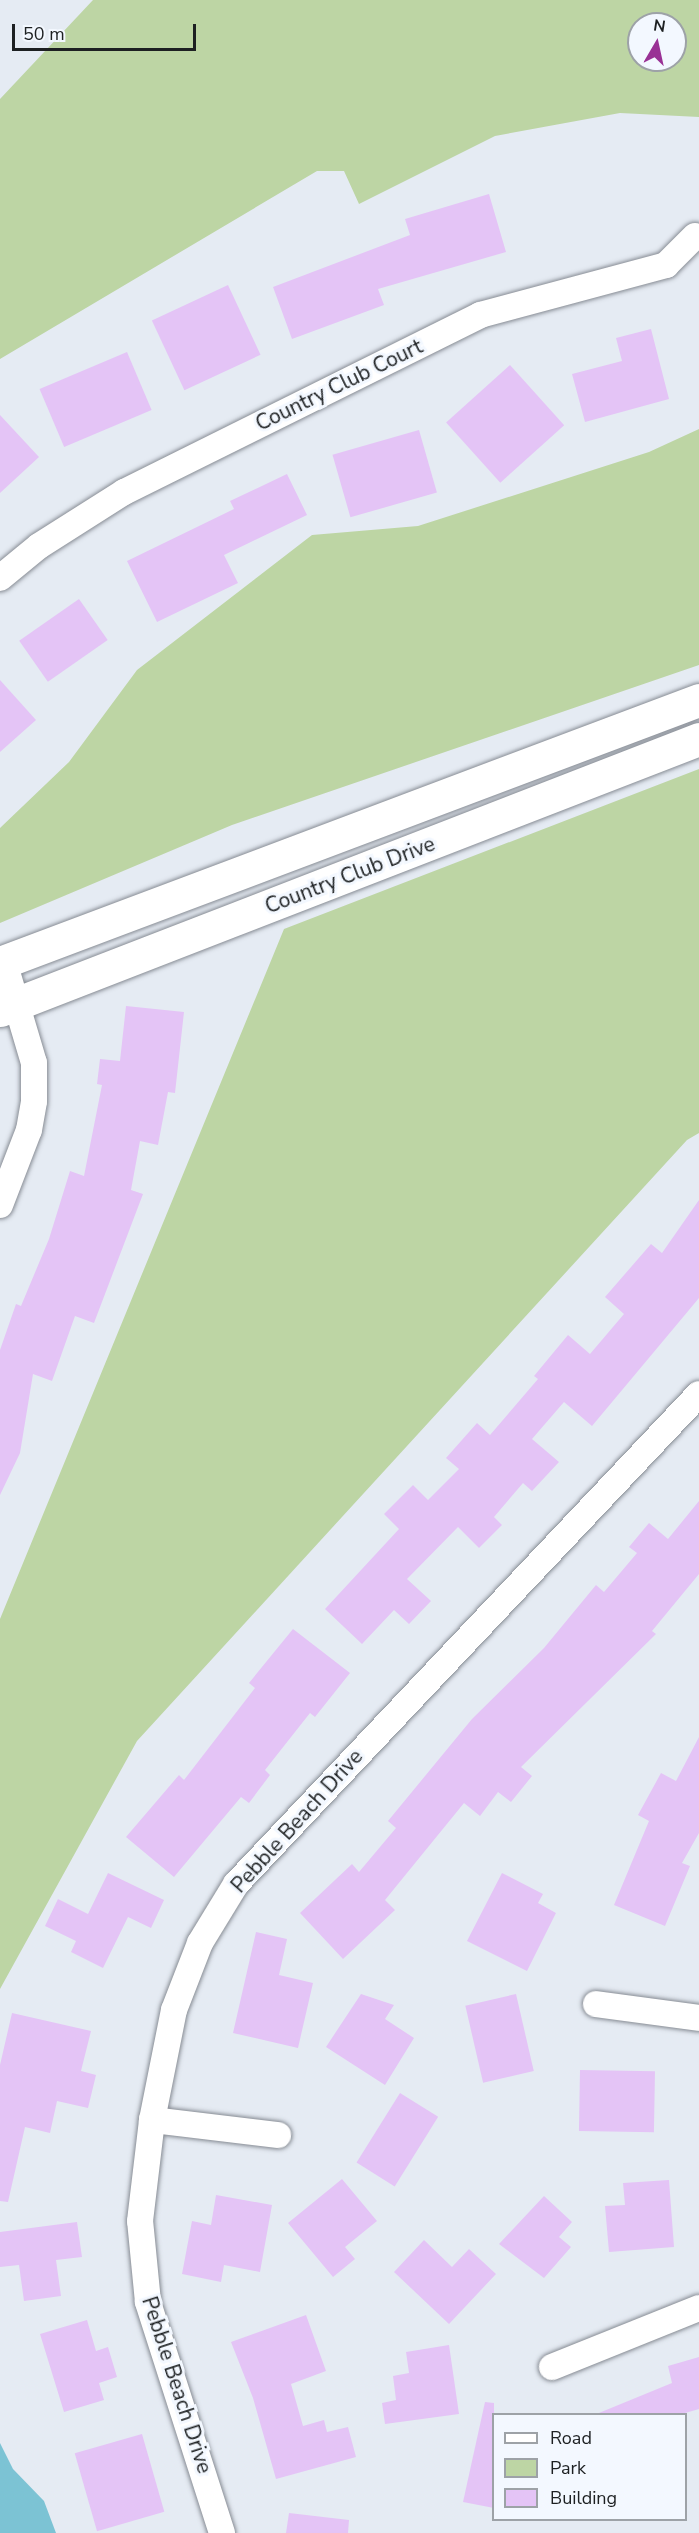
<!DOCTYPE html>
<style>
body{margin:0}
#map{position:relative;width:699px;height:2533px;overflow:hidden;background:#e5ebf3;font-family:"Nunito Sans",sans-serif}
div>[style]{position:absolute}
.green>*{inset:0;background:#bdd5a4}
.water>*{inset:0;background:#7cc3d4}
.building>*{inset:0;background:#e4c4f6;transform-origin:0 0}
.roads{filter:drop-shadow(0 0 2px #878c94) drop-shadow(0 0 2px #878c94)}
.minor>*{height:26px;margin:-13px;padding:0 13px;transform-origin:13px;border-radius:13px;background:#fff}
.major>*{height:33px;margin:-16.5px;padding:0 16.5px;transform-origin:16.5px;border-radius:16.5px;background:#fff}
span{translate:-50% -50%;white-space:nowrap;text-align:center;line-height:1.15;-webkit-text-stroke:6px #f3f8ff;paint-order:stroke}
.street-label{font-size:21px;color:#1d2022}
.legend{position:absolute;left:492px;top:2413px;width:195px;height:108px;box-sizing:border-box;background:#f3f8ff;border:2px solid #9da2a7;margin:0;padding:8px 10px;list-style:none;font-size:18px;color:#1d2022}
.legend li{display:flex;align-items:center;gap:12px;height:30px}
.legend b{width:30px;border:2px solid #9da2a7}
.north{position:absolute;left:627px;top:12px;width:60px;height:60px;box-sizing:border-box;background:#f3f8ff;border:2px solid #9da2a7;border-radius:50%;rotate:9deg;font-size:16px;font-weight:700;line-height:24px;text-align:center;color:#1d2022}
.north::after{content:'';display:block;margin:auto;width:21px;height:27px;background:#993195;clip-path:polygon(50% 0,100% 100%,50% 72%,0 100%)}
.scale{position:absolute;left:12px;top:24px;width:184px;height:27px;box-sizing:border-box;border:3px solid #1d2022;border-top:0;padding-left:8px;font-size:18px;line-height:21px;white-space:nowrap;color:#1d2022;-webkit-text-stroke:4px #f3f8ff;paint-order:stroke}
</style>
<div id="map">
<div class="green">
<i style="clip-path:polygon(evenodd,93px 0,699px 0,699px 117px,620px 113px,495px 136px,359px 204px,344px 171px,317px 171px,0 359px,0 99px,93px 0,639px 24px,675px 24px,675px 60px,639px 60px,639px 24px)"></i>
<i style="clip-path:polygon(699px 429px,699px 665px,232px 825px,0 923px,0 828px,69px 762px,137px 670px,312px 535px,418px 526px,649px 452px)"></i>
<i style="clip-path:polygon(699px 769px,699px 1133px,687px 1140px,137px 1741px,0 1989px,0 1619px,284px 929px)"></i>
</div>
<div class="water">
<i style="clip-path:polygon(0 2443px,13px 2469px,44px 2501px,56px 2533px,0 2533px)"></i>
</div>
<div class="building">
<i style="clip-path:polygon(489px 194px,506px 252px,378px 289px,384px 305px,292px 339px,273px 287px,410px 235px,405px 219px)"></i>
<i style="left:228px;top:285px;width:77px;height:84px;rotate:65deg"></i>
<i style="clip-path:polygon(651px 329px,669px 399px,585px 422px,572px 374px,622px 361px,616px 338px)"></i>
<i style="left:127px;top:352px;width:63px;height:95px;rotate:67deg"></i>
<i style="left:510px;top:365px;width:81px;height:86px;rotate:48deg"></i>
<i style="clip-path:polygon(0 415px,39px 457px,0 493px)"></i>
<i style="left:419px;top:430px;width:65px;height:90px;rotate:74deg"></i>
<i style="clip-path:polygon(287px 474px,307px 515px,224px 555px,238px 583px,157px 622px,127px 561px,234px 509px,230px 501px)"></i>
<i style="left:79px;top:599px;width:50px;height:73px;rotate:55deg"></i>
<i style="clip-path:polygon(0 680px,36px 720px,0 752px)"></i>
<i style="clip-path:polygon(126px 1006px,184px 1012px,175px 1093px,168px 1092px,158px 1145px,140px 1141px,131px 1190px,143px 1194px,94px 1323px,75px 1316px,52px 1381px,33px 1374px,20px 1453px,0 1495px,0 1350px,16px 1304px,21px 1306px,49px 1239px,70px 1171px,84px 1176px,102px 1085px,97px 1084px,100px 1059px,120px 1061px)"></i>
<i style="clip-path:polygon(699px 1200px,699px 1298px,592px 1426px,564px 1402px,532px 1439px,559px 1462px,532px 1491px,523px 1483px,494px 1517px,502px 1525px,479px 1548px,458px 1527px,407px 1579px,431px 1601px,409px 1624px,394px 1610px,362px 1644px,325px 1609px,399px 1529px,384px 1514px,413px 1485px,428px 1500px,459px 1469px,446px 1458px,477px 1423px,490px 1435px,538px 1379px,534px 1376px,568px 1335px,590px 1354px,624px 1314px,605px 1297px,651px 1244px,662px 1253px)"></i>
<i style="clip-path:polygon(699px 1501px,699px 1574px,652px 1631px,656px 1634px,521px 1767px,532px 1776px,511px 1802px,498px 1792px,480px 1816px,464px 1803px,385px 1900px,395px 1910px,343px 1959px,300px 1913px,352px 1864px,359px 1872px,396px 1828px,388px 1821px,472px 1719px,544px 1648px,596px 1585px,604px 1592px,637px 1553px,629px 1547px,649px 1523px,668px 1539px)"></i>
<i style="clip-path:polygon(293px 1629px,350px 1673px,315px 1717px,310px 1713px,265px 1770px,270px 1775px,249px 1803px,241px 1797px,174px 1877px,126px 1837px,179px 1775px,184px 1780px,255px 1688px,249px 1683px)"></i>
<i style="clip-path:polygon(699px 1737px,699px 1833px,682px 1863px,690px 1866px,665px 1926px,614px 1905px,649px 1821px,638px 1815px,661px 1773px,676px 1781px)"></i>
<i style="clip-path:polygon(108px 1873px,164px 1900px,151px 1928px,128px 1917px,103px 1968px,71px 1952px,76px 1941px,45px 1926px,58px 1899px,88px 1914px)"></i>
<i style="clip-path:polygon(502px 1873px,543px 1894px,538px 1903px,556px 1913px,527px 1971px,467px 1941px)"></i>
<i style="clip-path:polygon(256px 1932px,287px 1939px,279px 1975px,313px 1983px,298px 2048px,233px 2033px)"></i>
<i style="clip-path:polygon(361px 1994px,394px 2005px,385px 2019px,414px 2038px,385px 2085px,326px 2047px)"></i>
<i style="left:516px;top:1994px;width:79px;height:52px;rotate:77deg"></i>
<i style="clip-path:polygon(12px 2013px,91px 2031px,81px 2071px,96px 2075px,88px 2108px,57px 2101px,50px 2133px,25px 2127px,8px 2202px,0 2201px,0 2065px)"></i>
<i style="left:580px;top:2070px;width:75px;height:61px;rotate:1deg"></i>
<i style="left:400px;top:2093px;width:45px;height:82px;rotate:32deg"></i>
<i style="clip-path:polygon(342px 2179px,377px 2221px,345px 2247px,355px 2259px,333px 2277px,288px 2223px)"></i>
<i style="clip-path:polygon(669px 2180px,674px 2247px,609px 2252px,605px 2206px,625px 2205px,623px 2183px)"></i>
<i style="clip-path:polygon(216px 2195px,272px 2205px,260px 2272px,224px 2265px,221px 2282px,182px 2274px,192px 2221px,211px 2225px)"></i>
<i style="clip-path:polygon(544px 2196px,572px 2222px,559px 2237px,571px 2247px,544px 2278px,499px 2244px)"></i>
<i style="clip-path:polygon(77px 2222px,82px 2257px,56px 2260px,61px 2296px,24px 2301px,19px 2265px,0 2267px,0 2232px)"></i>
<i style="clip-path:polygon(424px 2240px,452px 2267px,469px 2249px,496px 2274px,449px 2324px,394px 2272px)"></i>
<i style="clip-path:polygon(306px 2315px,326px 2371px,291px 2384px,303px 2426px,324px 2420px,327px 2432px,348px 2427px,356px 2457px,276px 2479px,253px 2398px,231px 2342px)"></i>
<i style="clip-path:polygon(87px 2320px,96px 2351px,108px 2347px,117px 2377px,99px 2383px,104px 2400px,64px 2412px,40px 2334px)"></i>
<i style="clip-path:polygon(449px 2345px,459px 2414px,385px 2424px,382px 2403px,396px 2400px,393px 2376px,409px 2373px,406px 2352px)"></i>
<i style="clip-path:polygon(699px 2357px,699px 2409px,678px 2415px,594px 2415px,672px 2383px,668px 2366px)"></i>
<i style="clip-path:polygon(485px 2402px,494px 2403px,494px 2508px,463px 2502px)"></i>
<i style="left:142px;top:2434px;width:81px;height:70px;rotate:74deg"></i>
<i style="clip-path:polygon(289px 2513px,349px 2520px,348px 2533px,286px 2533px)"></i>
</div>
<div class="roads">
<div class="minor">
<i style="left:0;top:578px;width:50px;rotate:-39.4deg"></i>
<i style="left:39px;top:546px;width:101px;rotate:-32.4deg"></i>
<i style="left:124px;top:492px;width:398px;rotate:-26.4deg"></i>
<i style="left:480px;top:315px;width:193px;rotate:-15deg"></i>
<i style="left:666px;top:265px;width:41px;rotate:-45deg"></i>
<i style="left:0;top:1205px;width:80px;rotate:-68.9deg"></i>
<i style="left:29px;top:1130px;width:29px;rotate:-80deg"></i>
<i style="left:34px;top:1101px;width:38px;rotate:-90deg"></i>
<i style="left:34px;top:1063px;width:105px;rotate:-106.5deg"></i>
<i style="left:596px;top:2004px;width:104px;rotate:7.7deg"></i>
<i style="left:152px;top:2120px;width:127px;rotate:6.8deg"></i>
<i style="left:552px;top:2367px;width:158px;rotate:-21.9deg"></i>
<i style="left:222px;top:2533px;width:243px;rotate:-107.8deg"></i>
<i style="left:148px;top:2302px;width:81px;rotate:-95.6deg"></i>
<i style="left:140px;top:2221px;width:102px;rotate:-83.2deg"></i>
<i style="left:152px;top:2120px;width:112px;rotate:-78.7deg"></i>
<i style="left:174px;top:2010px;width:72px;rotate:-68.8deg"></i>
<i style="left:200px;top:1943px;width:69px;rotate:-58.6deg"></i>
<i style="left:236px;top:1884px;width:674px;rotate:-46.62deg"></i>
</div>
<div class="major">
<i style="left:0;top:963px;width:747px;rotate:-20.62deg"></i>
<i style="left:0;top:1010px;width:750px;rotate:-21.19deg"></i>
</div>
</div>
<div class="street-label">
<span style="left:339px;top:385px;rotate:-26deg">Country Club Court</span>
<span style="left:350px;top:875px;rotate:-21deg">Country Club Drive</span>
<span style="left:297px;top:1821px;rotate:-48deg">Pebble Beach Drive</span>
<span style="left:177px;top:2385px;rotate:72deg">Pebble Beach Drive</span>
</div>
<ul class="legend">
<li><b style="height:8px;background:#fff"></b>Road</li>
<li><b style="height:16px;background:#bdd5a4"></b>Park</li>
<li><b style="height:16px;background:#e4c4f6"></b>Building</li>
</ul>
<div class="north">N</div>
<div class="scale">50 m</div>
</div>
